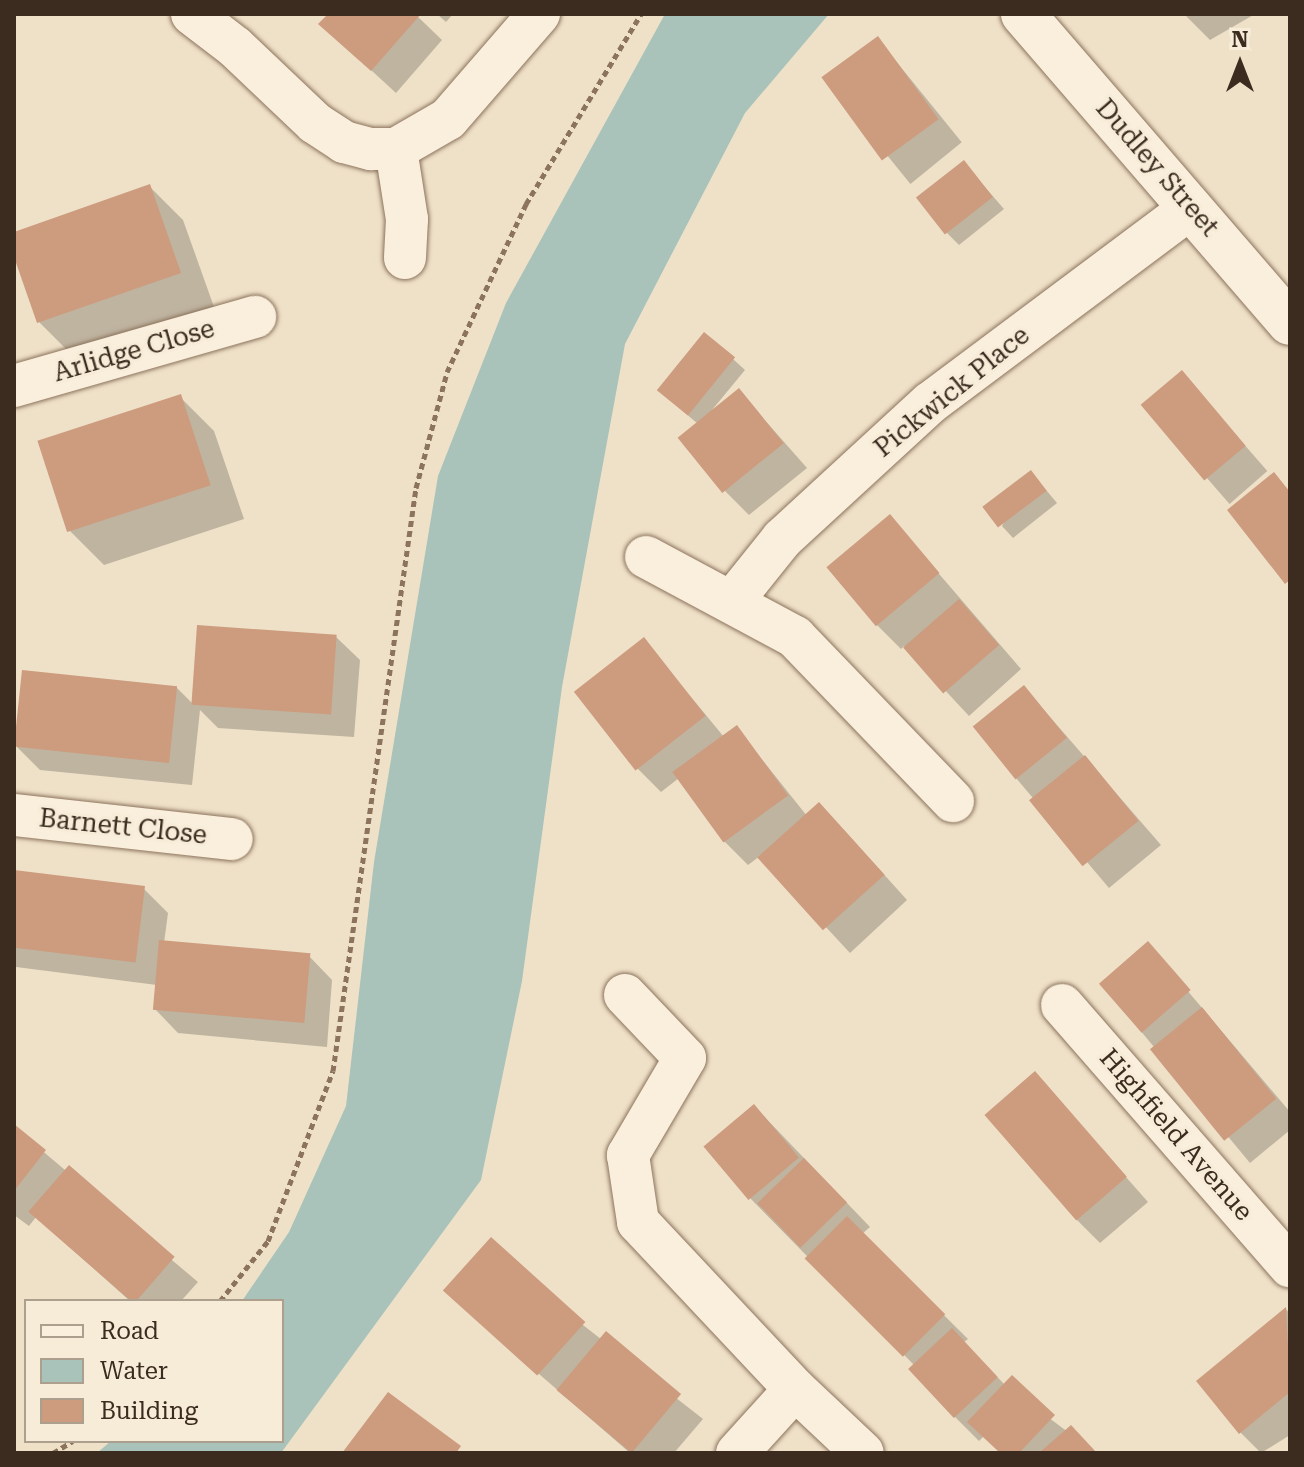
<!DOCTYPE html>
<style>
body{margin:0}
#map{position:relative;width:1304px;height:1467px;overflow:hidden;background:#efe1c8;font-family:"Roboto Serif",serif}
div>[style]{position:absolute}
.water>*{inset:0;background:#a9c3ba}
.shadow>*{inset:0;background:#0003;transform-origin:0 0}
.building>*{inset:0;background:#cd9b7e;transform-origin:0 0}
.path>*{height:5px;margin-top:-2.5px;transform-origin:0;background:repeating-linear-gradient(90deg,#8c735d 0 6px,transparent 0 10px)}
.roads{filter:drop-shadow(0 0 2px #8c735d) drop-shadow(0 0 2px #8c735d)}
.minor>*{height:42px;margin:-21px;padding:0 21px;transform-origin:21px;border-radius:21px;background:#f9efdc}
.tertiary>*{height:44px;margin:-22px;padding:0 22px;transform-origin:22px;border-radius:22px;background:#f9efdc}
span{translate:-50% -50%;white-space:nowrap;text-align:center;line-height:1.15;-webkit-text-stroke:6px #f6ecd8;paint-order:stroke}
.street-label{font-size:26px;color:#3c2c20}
.frame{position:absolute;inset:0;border:16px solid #3c2c20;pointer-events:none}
.legend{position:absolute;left:24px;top:1299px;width:260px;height:144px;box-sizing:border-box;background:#f6ecd8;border:2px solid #ac9f8e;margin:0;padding:10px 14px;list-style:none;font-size:24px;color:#3c2c20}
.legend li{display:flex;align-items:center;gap:16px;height:40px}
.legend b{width:40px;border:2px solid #ac9f8e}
.north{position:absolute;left:1200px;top:24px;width:80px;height:80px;-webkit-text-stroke:6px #f6ecd8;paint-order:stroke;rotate:0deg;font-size:22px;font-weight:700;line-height:32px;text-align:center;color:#3c2c20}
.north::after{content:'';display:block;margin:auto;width:28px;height:36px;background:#3c2c20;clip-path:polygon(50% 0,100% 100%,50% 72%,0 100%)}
</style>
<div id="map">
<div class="water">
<i style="clip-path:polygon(665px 14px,829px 14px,745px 113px,625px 344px,562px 687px,522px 981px,481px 1180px,281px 1453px,97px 1453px,111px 1441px,282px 1441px,282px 1301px,242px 1301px,289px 1232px,346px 1106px,374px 862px,438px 476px,506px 303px)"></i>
</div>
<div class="shadow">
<i style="clip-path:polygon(330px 14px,415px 14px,442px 40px,396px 93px,321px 24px)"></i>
<i style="clip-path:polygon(437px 14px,453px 14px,446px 22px)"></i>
<i style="clip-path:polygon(1184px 14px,1255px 14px,1210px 40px)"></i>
<i style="left:878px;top:39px;width:133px;height:66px;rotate:51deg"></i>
<i style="clip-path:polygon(964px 163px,1004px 209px,959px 245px,947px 233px)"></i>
<i style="clip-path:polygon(149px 186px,183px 220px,214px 307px,73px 356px,39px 322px,14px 251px,14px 234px)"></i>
<i style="clip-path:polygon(733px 359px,745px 370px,712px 410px,739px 391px,807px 468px,749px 515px,725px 491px,698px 424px,670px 400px)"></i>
<i style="left:1182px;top:373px;width:130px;height:50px;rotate:49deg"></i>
<i style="clip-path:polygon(180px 397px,214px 431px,244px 519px,104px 565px,70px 531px)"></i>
<i style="clip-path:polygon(1031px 472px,1057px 503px,1013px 538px,1002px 526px)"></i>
<i style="clip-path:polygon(890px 517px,1021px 669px,969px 716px,904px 646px,901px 649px,877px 625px)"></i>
<i style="clip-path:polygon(199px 627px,336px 637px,360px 660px,354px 737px,218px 728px,200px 710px,192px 785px,40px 770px,16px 746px,176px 687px,194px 705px)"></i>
<i style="clip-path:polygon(644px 640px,724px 737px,737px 728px,807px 816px,843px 829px,907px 900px,850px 953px,760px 856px,748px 865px,724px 841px,679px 778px,661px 792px,637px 768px)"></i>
<i style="clip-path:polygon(1024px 687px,1161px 845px,1109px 888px,1016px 778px)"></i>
<i style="clip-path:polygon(14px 872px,144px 889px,168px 913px,164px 943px,309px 956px,332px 980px,327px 1047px,178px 1033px,155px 1009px,157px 985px,16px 967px)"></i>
<i style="clip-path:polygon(1148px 944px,1290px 1112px,1290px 1130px,1250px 1163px,1101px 983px)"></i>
<i style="clip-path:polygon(1035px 1074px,1148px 1202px,1100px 1243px,1076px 1219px)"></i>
<i style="clip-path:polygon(754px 1106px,870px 1227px,862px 1234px,968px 1339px,964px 1342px,1005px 1385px,1096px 1453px,1002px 1453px,984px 1436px,979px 1441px,955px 1417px,915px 1366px,750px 1198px,706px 1146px)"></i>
<i style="clip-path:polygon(14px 1127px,198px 1282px,181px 1301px,130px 1301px,36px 1217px,29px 1226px,14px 1215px)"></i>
<i style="clip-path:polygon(1286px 1309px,1290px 1314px,1290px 1435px,1261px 1453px,1240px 1432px)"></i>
<i style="clip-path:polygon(469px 1313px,583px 1325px,703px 1419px,674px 1453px,630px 1453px)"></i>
</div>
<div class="building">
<i style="clip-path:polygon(328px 14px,421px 14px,371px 71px,318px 24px)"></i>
<i style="left:878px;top:36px;width:103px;height:70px;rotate:54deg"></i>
<i style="left:964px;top:160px;width:47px;height:61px;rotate:52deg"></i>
<i style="clip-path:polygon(150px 184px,181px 273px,37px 323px,14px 257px,14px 232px)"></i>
<i style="left:704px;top:332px;width:40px;height:75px;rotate:39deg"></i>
<i style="left:1182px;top:370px;width:99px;height:54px;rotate:50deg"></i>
<i style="left:739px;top:388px;width:71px;height:79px;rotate:51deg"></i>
<i style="left:181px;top:394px;width:96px;height:151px;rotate:72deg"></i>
<i style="left:1031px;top:470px;width:26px;height:61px;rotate:53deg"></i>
<i style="clip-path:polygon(1274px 472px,1290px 492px,1290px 580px,1285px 584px,1227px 510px)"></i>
<i style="left:890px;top:514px;width:77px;height:83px;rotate:50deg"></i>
<i style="left:959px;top:599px;width:61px;height:74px;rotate:49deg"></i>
<i style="left:197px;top:625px;width:140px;height:80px;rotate:4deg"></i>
<i style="left:644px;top:637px;width:100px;height:89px;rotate:52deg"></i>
<i style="left:22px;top:670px;width:156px;height:77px;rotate:6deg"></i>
<i style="left:1024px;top:685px;width:68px;height:66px;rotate:51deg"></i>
<i style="left:737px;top:725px;width:87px;height:80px;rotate:54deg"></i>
<i style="left:1085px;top:755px;width:85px;height:72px;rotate:51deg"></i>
<i style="left:819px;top:802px;width:98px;height:83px;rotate:48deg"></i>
<i style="left:14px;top:870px;width:132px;height:77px;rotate:7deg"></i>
<i style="left:159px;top:940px;width:152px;height:70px;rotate:5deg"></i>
<i style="left:1148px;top:941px;width:65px;height:65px;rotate:49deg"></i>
<i style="left:1202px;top:1007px;width:118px;height:67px;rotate:51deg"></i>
<i style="left:1035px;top:1071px;width:140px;height:67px;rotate:49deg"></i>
<i style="left:754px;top:1104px;width:70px;height:66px;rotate:50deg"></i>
<i style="clip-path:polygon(14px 1124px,46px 1150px,14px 1191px)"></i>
<i style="left:804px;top:1158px;width:62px;height:65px;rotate:46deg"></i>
<i style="left:69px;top:1165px;width:140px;height:62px;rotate:41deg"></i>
<i style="left:847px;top:1216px;width:139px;height:60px;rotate:45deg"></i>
<i style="left:491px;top:1237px;width:127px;height:72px;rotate:42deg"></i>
<i style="clip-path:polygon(1286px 1307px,1290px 1392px,1239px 1434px,1196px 1381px)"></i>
<i style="left:952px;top:1328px;width:67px;height:60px;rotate:47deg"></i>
<i style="left:606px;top:1331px;width:98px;height:77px;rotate:40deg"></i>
<i style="clip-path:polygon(1012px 1375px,1055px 1415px,1019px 1453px,1000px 1453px,967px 1422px)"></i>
<i style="clip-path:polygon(388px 1392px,461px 1446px,456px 1453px,342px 1453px)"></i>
<i style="clip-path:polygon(1071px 1425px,1097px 1453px,1039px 1453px)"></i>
</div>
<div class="path">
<i style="left:220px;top:1301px;width:77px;rotate:-51.3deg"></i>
<i style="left:268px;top:1241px;width:182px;rotate:-69.1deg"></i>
<i style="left:333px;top:1071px;width:589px;rotate:-81.9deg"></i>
<i style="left:416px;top:488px;width:120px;rotate:-75deg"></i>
<i style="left:447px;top:372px;width:186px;rotate:-64.8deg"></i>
<i style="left:526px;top:204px;width:222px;rotate:-58.8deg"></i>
<i style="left:53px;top:1453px;width:23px;rotate:-31deg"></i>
</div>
<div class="roads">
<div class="minor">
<i style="left:192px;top:14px;width:54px;rotate:37.5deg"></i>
<i style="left:235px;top:47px;width:110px;rotate:43.5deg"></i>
<i style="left:315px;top:123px;width:35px;rotate:33deg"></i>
<i style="left:344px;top:142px;width:28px;rotate:15deg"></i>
<i style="left:371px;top:149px;width:25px"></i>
<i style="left:396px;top:149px;width:60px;rotate:-30deg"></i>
<i style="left:448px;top:119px;width:139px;rotate:-49.1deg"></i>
<i style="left:396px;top:149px;width:71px;rotate:81.1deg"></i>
<i style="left:407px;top:219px;width:39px;rotate:93deg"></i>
<i style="left:14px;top:386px;width:251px;rotate:-16deg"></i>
<i style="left:646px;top:557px;width:169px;rotate:28.2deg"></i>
<i style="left:795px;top:637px;width:228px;rotate:46.1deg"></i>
<i style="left:734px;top:599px;width:77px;rotate:-51.3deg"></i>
<i style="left:782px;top:539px;width:201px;rotate:-42.6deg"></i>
<i style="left:930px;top:403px;width:326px;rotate:-36.8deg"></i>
<i style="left:14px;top:815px;width:219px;rotate:6.3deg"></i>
<i style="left:625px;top:995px;width:87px;rotate:46.4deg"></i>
<i style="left:685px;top:1058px;width:113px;rotate:120.4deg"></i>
<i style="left:628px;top:1155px;width:68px;rotate:81.5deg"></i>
<i style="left:638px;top:1222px;width:229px;rotate:46.8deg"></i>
<i style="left:1062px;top:1005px;width:347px;rotate:48.9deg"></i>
<i style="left:737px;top:1453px;width:86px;rotate:-47.8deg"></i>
<i style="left:795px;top:1389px;width:93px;rotate:43.3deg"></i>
</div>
<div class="tertiary">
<i style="left:1023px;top:14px;width:408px;rotate:49.2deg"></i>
</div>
</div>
<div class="street-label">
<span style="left:1157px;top:168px;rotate:49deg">Dudley Street</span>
<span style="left:134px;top:351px;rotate:-16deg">Arlidge Close</span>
<span style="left:952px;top:392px;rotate:-39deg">Pickwick Place</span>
<span style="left:123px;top:827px;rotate:6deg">Barnett Close</span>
<span style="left:1176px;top:1135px;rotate:49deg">Highfield Avenue</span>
</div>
<div class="frame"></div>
<ul class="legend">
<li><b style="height:10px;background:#f9efdc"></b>Road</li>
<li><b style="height:22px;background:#a9c3ba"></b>Water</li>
<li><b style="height:22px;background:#cd9b7e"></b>Building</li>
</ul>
<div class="north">N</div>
</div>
